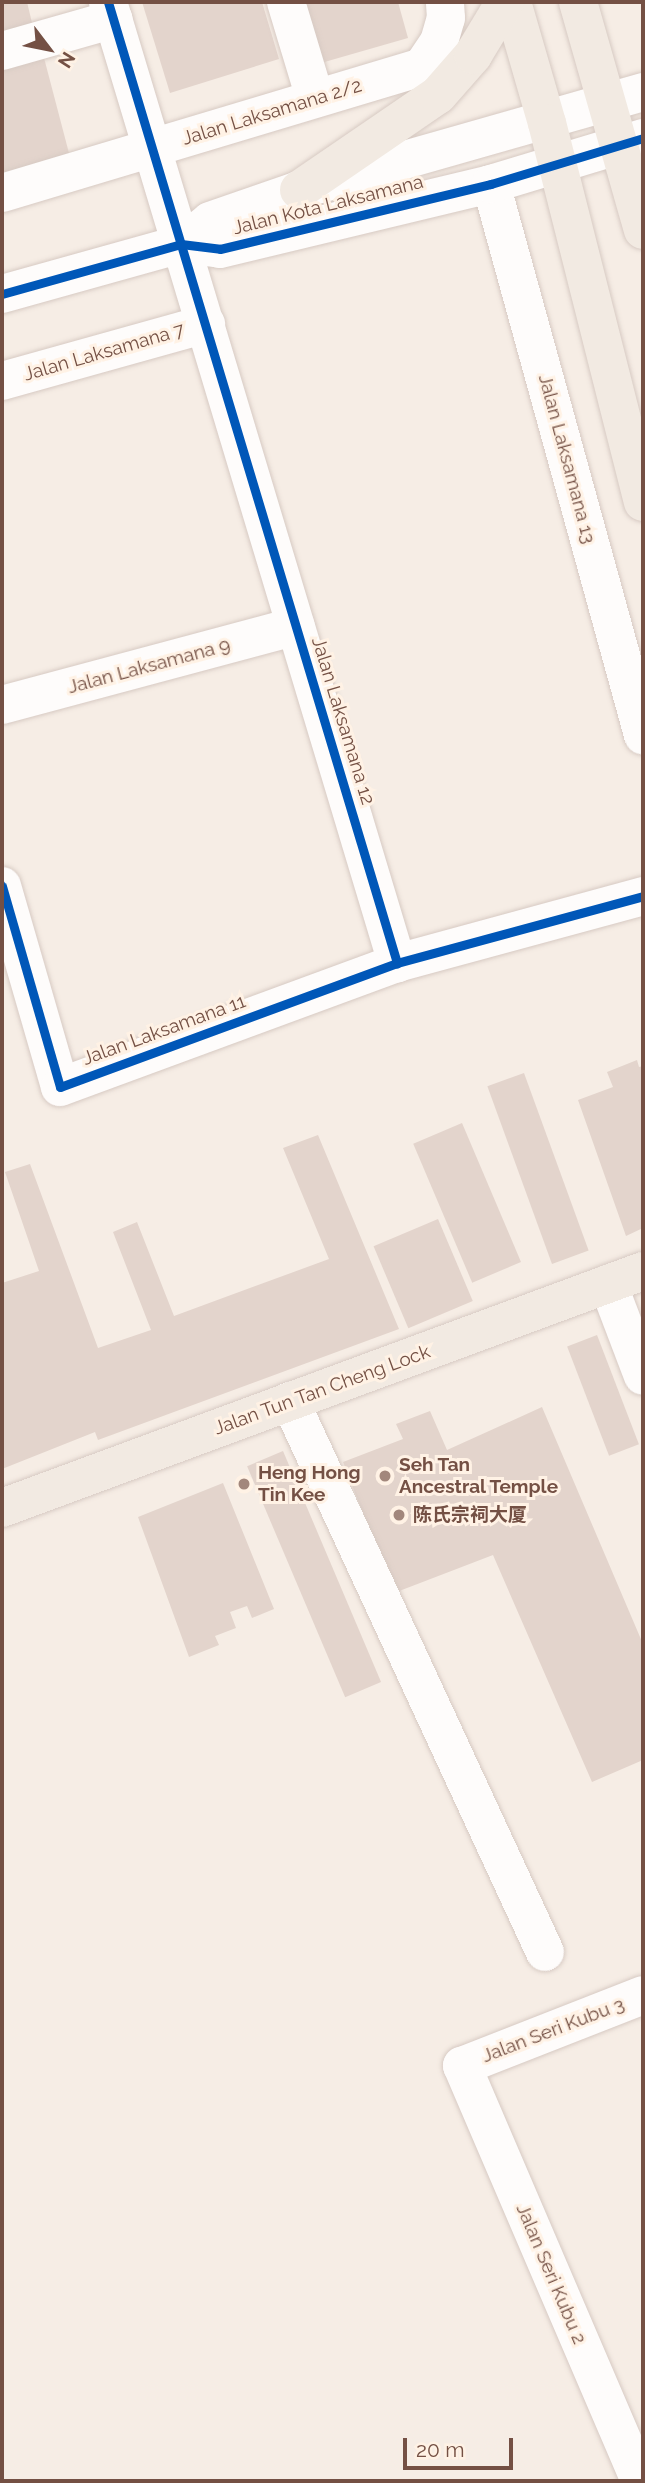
<!DOCTYPE html>
<meta charset="utf-8">
<style>
body{margin:0}
#map{position:relative;width:645px;height:2483px;overflow:hidden;background:#f6ede5;font-family:Raleway,"Noto Sans SC",sans-serif}
div>[style]{position:absolute}
.building>*{inset:0;background:#e3d4cc;transform-origin:0 0}
.roads{filter:drop-shadow(0 0 2px #d7cac3) drop-shadow(0 0 2px #d7cac3)}
.minor>*{height:38px;margin:-19px;padding:0 19px;transform-origin:19px;border-radius:19px;background:#fefcfb}
.major>*{height:38px;margin:-19px;padding:0 19px;transform-origin:19px;border-radius:19px;background:#f2eae2}
.cycleway>*{height:9px;margin:-4.5px;padding:0 4.5px;transform-origin:4.5px;border-radius:4.5px;background:#0057b8}
.dots>*{width:19px;height:19px;translate:-50% -50%;box-sizing:border-box;border:4px solid #fff2e5;border-radius:50%}
span{translate:-50% -50%;white-space:nowrap;text-align:center;line-height:1.15;-webkit-text-stroke:6px #fff2e5;paint-order:stroke}
.street-label{font-size:19px;color:#745044}
.poi-label{font-size:19px;color:#745044;font-weight:700}
.left{translate:0 -50%;text-align:left}
.frame{position:absolute;inset:0;border:4px solid #745044;pointer-events:none}
.north{position:absolute;left:14px;top:14px;width:70px;height:70px;-webkit-text-stroke:5px #fff2e5;paint-order:stroke;rotate:122deg;font-size:19px;font-weight:700;line-height:28px;text-align:center;color:#745044}
.north::after{content:'';display:block;margin:auto;width:24px;height:32px;background:#745044;clip-path:polygon(50% 0,100% 100%,50% 72%,0 100%)}
.scale{position:absolute;left:403px;top:2438px;width:110px;height:32px;box-sizing:border-box;border:4px solid #745044;border-top:0;padding-left:9px;font-size:21px;line-height:24px;white-space:nowrap;color:#745044;-webkit-text-stroke:5px #fff2e5;paint-order:stroke}
</style>
<div id="map">
<div class="building">
<i style="clip-path:polygon(2px 2px,27px 2px,33px 27px,2px 35px)"></i>
<i style="clip-path:polygon(142px 2px,262px 2px,279px 59px,170px 93px)"></i>
<i style="clip-path:polygon(304px 2px,398px 2px,408px 38px,321px 63px)"></i>
<i style="clip-path:polygon(43px 54px,70px 157px,2px 176px,2px 65px)"></i>
<i style="clip-path:polygon(637px 1060px,639px 1067px,643px 1066px,643px 1228px,626px 1236px,578px 1100px,613px 1087px,607px 1072px)"></i>
<i style="left:524px;top:1073px;width:189px;height:39px;rotate:70deg"></i>
<i style="left:462px;top:1123px;width:151px;height:53px;rotate:67deg"></i>
<i style="clip-path:polygon(318px 1135px,399px 1329px,98px 1440px,95px 1432px,2px 1469px,2px 1283px,39px 1271px,5px 1172px,30px 1164px,98px 1348px,151px 1330px,113px 1232px,137px 1222px,174px 1316px,329px 1259px,283px 1148px)"></i>
<i style="left:438px;top:1219px;width:89px;height:70px;rotate:67deg"></i>
<i style="left:597px;top:1335px;width:117px;height:32px;rotate:69deg"></i>
<i style="clip-path:polygon(542px 1407px,643px 1644px,643px 1760px,592px 1782px,493px 1555px,394px 1593px,343px 1462px,403px 1439px,396px 1424px,430px 1411px,447px 1450px)"></i>
<i style="left:283px;top:1451px;width:251px;height:39px;rotate:67deg"></i>
<i style="clip-path:polygon(223px 1483px,274px 1609px,252px 1618px,247px 1606px,230px 1612px,236px 1628px,215px 1636px,219px 1645px,189px 1657px,138px 1517px)"></i>
</div>
<div class="roads">
<div class="minor">
<i style="left:108px;top:2px;width:1004px;rotate:73.26deg"></i>
<i style="left:286px;top:2px;width:100px;rotate:73.2deg"></i>
<i style="left:2px;top:51px;width:116px;rotate:-15.9deg"></i>
<i style="left:491px;top:184px;width:572px;rotate:74.58deg"></i>
<i style="left:2px;top:193px;width:438px;rotate:-16.7deg"></i>
<i style="left:422px;top:67px;width:30px;rotate:-56deg"></i>
<i style="left:439px;top:42px;width:25px;rotate:-74deg"></i>
<i style="left:446px;top:18px;width:16px;rotate:-94deg"></i>
<i style="left:181px;top:244px;width:37px;rotate:-38deg"></i>
<i style="left:210px;top:221px;width:94px;rotate:-19.2deg"></i>
<i style="left:299px;top:190px;width:358px;rotate:-15.9deg"></i>
<i style="left:2px;top:294px;width:186px;rotate:-15.6deg"></i>
<i style="left:181px;top:244px;width:39px;rotate:7deg"></i>
<i style="left:220px;top:249px;width:279px;rotate:-13.5deg"></i>
<i style="left:491px;top:184px;width:159px;rotate:-16.8deg"></i>
<i style="left:2px;top:381px;width:212px;rotate:-15.6deg"></i>
<i style="left:2px;top:705px;width:304px;rotate:-15deg"></i>
<i style="left:2px;top:886px;width:209px;rotate:73.9deg"></i>
<i style="left:60px;top:1087px;width:359px;rotate:-20.2deg"></i>
<i style="left:397px;top:963px;width:255px;rotate:-15.2deg"></i>
<i style="left:608px;top:1284px;width:98px;rotate:69.2deg"></i>
<i style="left:290px;top:1401px;width:607px;rotate:65.17deg"></i>
<i style="left:640px;top:2481px;width:452px;rotate:-113.2deg"></i>
<i style="left:462px;top:2066px;width:194px;rotate:-21.4deg"></i>
</div>
<div class="major">
<i style="left:512px;top:2px;width:126px;rotate:73.9deg"></i>
<i style="left:547px;top:123px;width:391px;rotate:75.8deg"></i>
<i style="left:578px;top:2px;width:237px;rotate:74.1deg"></i>
<i style="left:299px;top:190px;width:168px;rotate:-34.4deg"></i>
<i style="left:438px;top:95px;width:53px;rotate:-48.8deg"></i>
<i style="left:473px;top:55px;width:62px;rotate:-58.9deg"></i>
<i style="left:2px;top:1508px;width:683px;rotate:-20.29deg"></i>
</div>
</div>
<div class="cycleway">
<i style="left:108px;top:2px;width:1004px;rotate:73.26deg"></i>
<i style="left:2px;top:294px;width:186px;rotate:-15.6deg"></i>
<i style="left:181px;top:244px;width:39px;rotate:7deg"></i>
<i style="left:220px;top:249px;width:279px;rotate:-13.5deg"></i>
<i style="left:491px;top:184px;width:159px;rotate:-16.8deg"></i>
<i style="left:2px;top:886px;width:209px;rotate:73.9deg"></i>
<i style="left:60px;top:1087px;width:359px;rotate:-20.2deg"></i>
<i style="left:397px;top:963px;width:255px;rotate:-15.2deg"></i>
</div>
<div class="dots">
<i style="left:385px;top:1476px;background:#a2877c"></i>
<i style="left:244px;top:1484px;background:#a2877c"></i>
<i style="left:399px;top:1515px;background:#a2877c"></i>
</div>
<div class="street-label">
<span style="left:272px;top:112px;rotate:-17deg">Jalan Laksamana 2/2</span>
<span style="left:328px;top:205px;rotate:-14deg">Jalan Kota Laksamana</span>
<span style="left:104px;top:352px;rotate:-16deg">Jalan Laksamana 7</span>
<span style="left:567px;top:459px;rotate:75deg">Jalan Laksamana 13</span>
<span style="left:149px;top:666px;rotate:-15deg">Jalan Laksamana 9</span>
<span style="left:343px;top:721px;rotate:73deg">Jalan Laksamana 12</span>
<span style="left:164px;top:1030px;rotate:-20deg">Jalan Laksamana 11</span>
<span style="left:322px;top:1390px;rotate:-20deg">Jalan Tun Tan Cheng Lock</span>
<span style="left:553px;top:2030px;rotate:-21deg">Jalan Seri Kubu 3</span>
<span style="left:551px;top:2274px;rotate:67deg">Jalan Seri Kubu 2</span>
</div>
<div class="poi-label">
<span class="left" style="left:399px;top:1476px">Seh Tan<br>Ancestral Temple</span>
<span class="left" style="left:258px;top:1484px">Heng Hong<br>Tin Kee</span>
<span class="left" style="left:413px;top:1515px">陈氏宗祠大厦</span>
</div>
<div class="frame"></div>
<div class="north">N</div>
<div class="scale">20 m</div>
</div>
